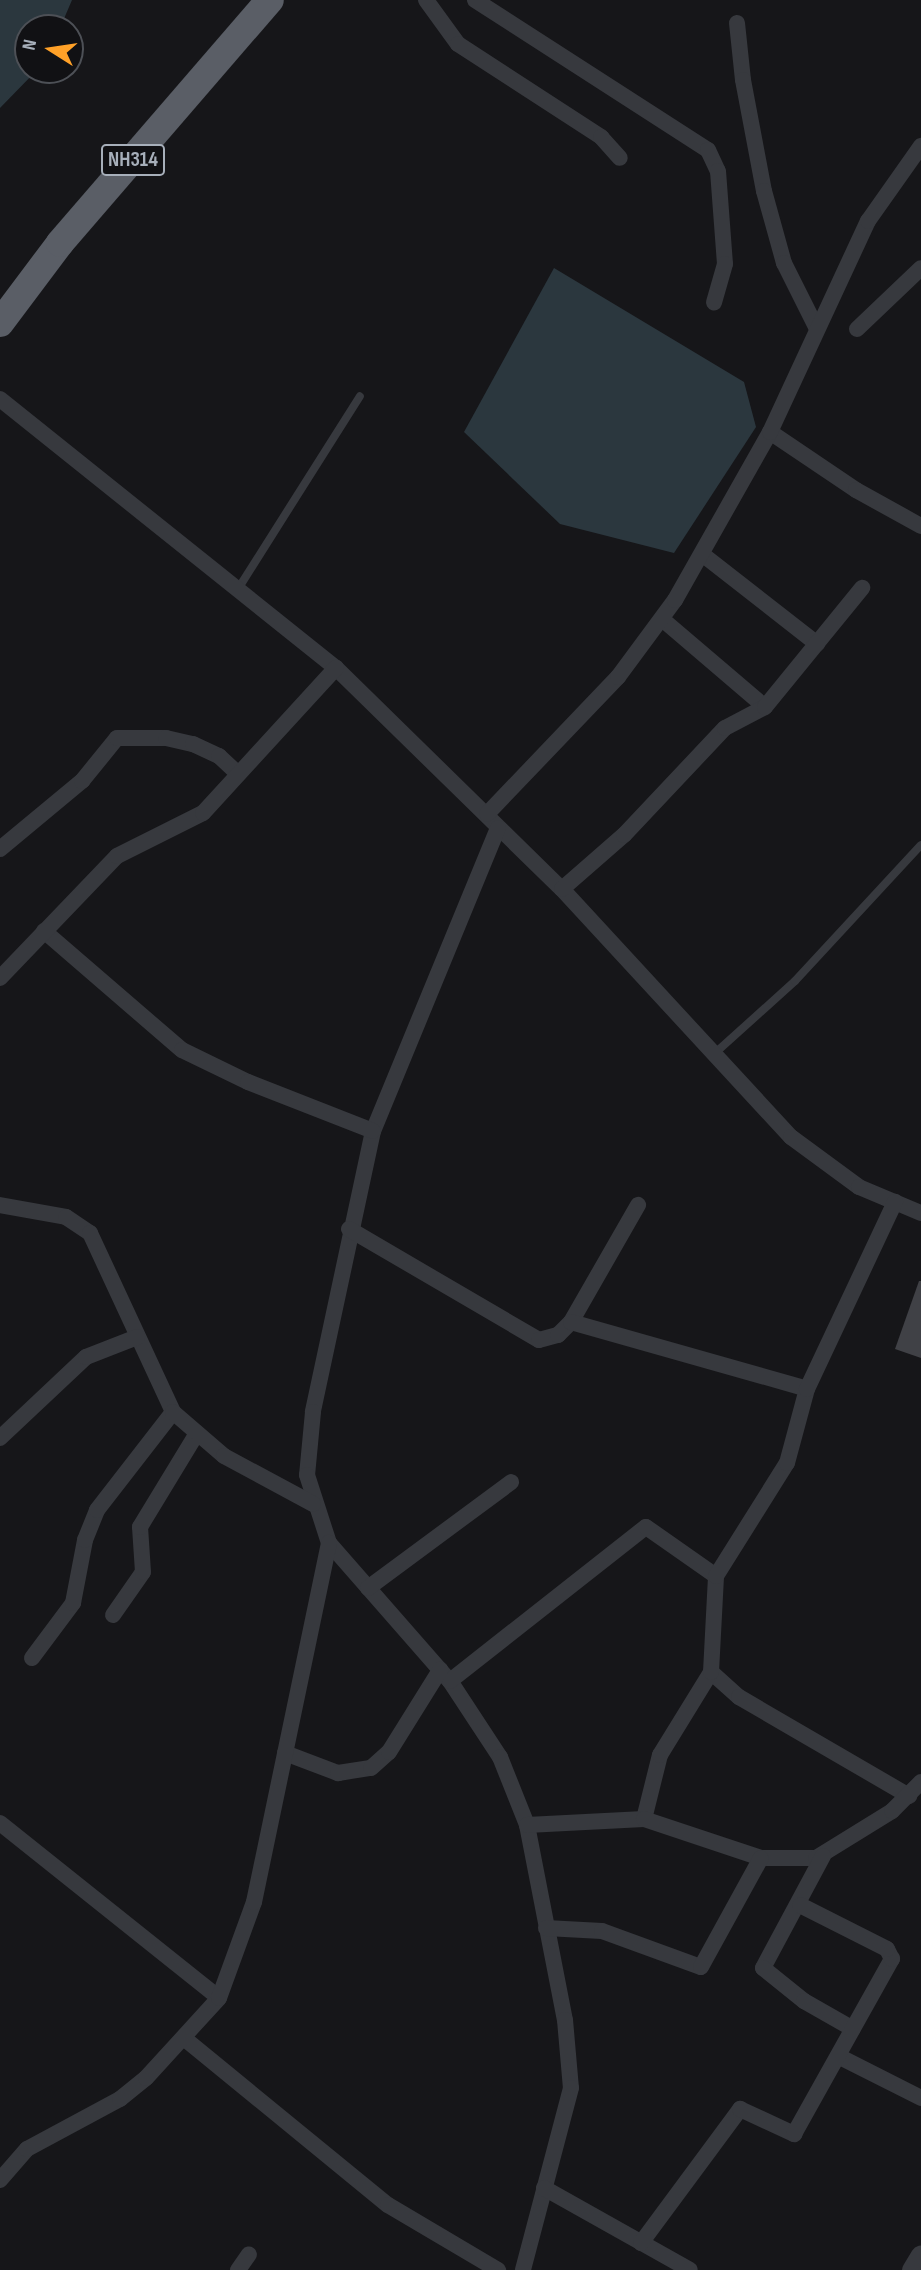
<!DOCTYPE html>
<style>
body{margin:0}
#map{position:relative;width:921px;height:2270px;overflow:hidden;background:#161619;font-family:"Sofia Sans Condensed",sans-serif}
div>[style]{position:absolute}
.water>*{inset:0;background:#2b373e}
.building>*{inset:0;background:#404146}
.service>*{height:8px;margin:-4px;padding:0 4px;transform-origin:4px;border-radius:4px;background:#37393e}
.minor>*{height:16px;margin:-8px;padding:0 8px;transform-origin:8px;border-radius:8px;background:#37393e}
.tertiary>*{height:21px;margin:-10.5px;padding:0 10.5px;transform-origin:10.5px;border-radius:10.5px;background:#37393e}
.trunk>*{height:28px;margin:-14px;padding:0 14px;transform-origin:14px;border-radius:14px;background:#5a5e66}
span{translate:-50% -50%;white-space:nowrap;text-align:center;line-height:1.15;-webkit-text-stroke:6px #111114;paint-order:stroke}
.shield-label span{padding:2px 5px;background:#111114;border:2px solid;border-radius:5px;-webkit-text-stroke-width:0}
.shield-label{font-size:21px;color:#a7afba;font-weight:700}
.north{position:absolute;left:14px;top:14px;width:70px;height:70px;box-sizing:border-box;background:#111114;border:2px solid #4d5056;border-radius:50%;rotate:282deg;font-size:19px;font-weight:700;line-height:28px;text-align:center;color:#a7afba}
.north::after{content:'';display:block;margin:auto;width:24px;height:32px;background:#ffa128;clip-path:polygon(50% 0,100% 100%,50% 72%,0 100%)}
</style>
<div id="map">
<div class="water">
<i style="clip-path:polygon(0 0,72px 0,60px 28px,28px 28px,28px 70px,37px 70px,0 108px)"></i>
<i style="clip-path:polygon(554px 268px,744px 382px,756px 427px,674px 553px,560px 524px,464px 432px)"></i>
</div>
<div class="building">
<i style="clip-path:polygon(919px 1281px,921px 1281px,921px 1358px,895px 1349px)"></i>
</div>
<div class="service">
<i style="left:238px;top:589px;width:228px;rotate:-57.7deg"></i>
<i style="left:714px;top:1054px;width:109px;rotate:-42deg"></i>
<i style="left:795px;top:981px;width:185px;rotate:-47.2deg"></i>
</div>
<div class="minor">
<i style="left:426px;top:0;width:54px;rotate:54deg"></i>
<i style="left:458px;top:44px;width:171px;rotate:33deg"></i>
<i style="left:601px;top:137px;width:28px;rotate:48deg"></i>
<i style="left:475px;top:0;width:277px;rotate:32.8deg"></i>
<i style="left:708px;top:150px;width:23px;rotate:65deg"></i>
<i style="left:718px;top:171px;width:93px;rotate:85.7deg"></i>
<i style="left:725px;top:264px;width:40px;rotate:106deg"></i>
<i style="left:737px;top:23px;width:57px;rotate:84deg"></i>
<i style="left:743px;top:80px;width:113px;rotate:79.3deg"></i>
<i style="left:764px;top:191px;width:75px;rotate:74.5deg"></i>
<i style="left:784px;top:263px;width:72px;rotate:63.4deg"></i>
<i style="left:857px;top:329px;width:88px;rotate:-43.6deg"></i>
<i style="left:0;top:399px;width:430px;rotate:38.7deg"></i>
<i style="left:336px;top:668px;width:316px;rotate:44.4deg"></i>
<i style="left:562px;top:889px;width:338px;rotate:47.3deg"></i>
<i style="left:791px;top:1137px;width:84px;rotate:36.3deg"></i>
<i style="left:859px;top:1187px;width:67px;rotate:22.8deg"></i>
<i style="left:770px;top:432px;width:104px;rotate:34deg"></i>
<i style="left:856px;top:490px;width:74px;rotate:29deg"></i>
<i style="left:702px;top:554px;width:146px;rotate:38deg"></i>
<i style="left:662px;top:619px;width:135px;rotate:40.5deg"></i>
<i style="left:487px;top:814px;width:190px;rotate:-46.3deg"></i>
<i style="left:618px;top:677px;width:96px;rotate:-53.5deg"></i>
<i style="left:675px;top:600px;width:193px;rotate:-60.5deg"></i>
<i style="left:770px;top:432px;width:233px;rotate:-65.1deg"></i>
<i style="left:868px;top:221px;width:92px;rotate:-54.8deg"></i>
<i style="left:498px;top:828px;width:328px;rotate:112.4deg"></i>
<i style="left:373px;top:1131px;width:287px;rotate:102.1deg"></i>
<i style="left:313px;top:1412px;width:63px;rotate:95.4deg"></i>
<i style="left:307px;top:1475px;width:71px;rotate:72.1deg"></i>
<i style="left:329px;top:1543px;width:184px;rotate:48.8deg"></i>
<i style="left:450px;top:1681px;width:91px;rotate:56.7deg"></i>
<i style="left:500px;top:1757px;width:73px;rotate:68.3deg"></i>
<i style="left:527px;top:1825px;width:199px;rotate:79deg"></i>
<i style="left:565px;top:2020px;width:68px;rotate:85deg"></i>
<i style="left:571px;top:2088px;width:188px;rotate:104.8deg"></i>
<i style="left:0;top:849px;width:107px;rotate:-39.7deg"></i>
<i style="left:82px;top:781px;width:55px;rotate:-50.9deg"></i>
<i style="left:117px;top:738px;width:49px"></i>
<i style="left:166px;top:738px;width:28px;rotate:13deg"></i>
<i style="left:193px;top:744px;width:29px;rotate:25deg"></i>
<i style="left:219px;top:756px;width:25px;rotate:43deg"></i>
<i style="left:562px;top:889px;width:82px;rotate:-41.1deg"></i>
<i style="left:624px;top:835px;width:147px;rotate:-46.7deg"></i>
<i style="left:725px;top:728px;width:45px;rotate:-27.7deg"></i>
<i style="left:765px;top:707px;width:154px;rotate:-50.8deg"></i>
<i style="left:44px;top:931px;width:182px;rotate:40.8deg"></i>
<i style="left:182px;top:1050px;width:73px;rotate:25.9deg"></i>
<i style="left:248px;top:1082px;width:134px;rotate:21.4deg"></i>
<i style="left:0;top:978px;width:169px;rotate:-46.2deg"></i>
<i style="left:117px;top:856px;width:96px;rotate:-26.6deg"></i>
<i style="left:203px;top:813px;width:197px;rotate:-47.5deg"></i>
<i style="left:0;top:1205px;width:67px;rotate:10.3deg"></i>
<i style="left:66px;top:1217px;width:29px;rotate:34deg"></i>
<i style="left:90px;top:1233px;width:197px;rotate:65.1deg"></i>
<i style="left:349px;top:1229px;width:220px;rotate:30.3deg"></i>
<i style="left:539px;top:1340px;width:20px;rotate:-15deg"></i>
<i style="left:558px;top:1335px;width:18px;rotate:-45deg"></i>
<i style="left:571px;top:1322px;width:135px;rotate:-60.2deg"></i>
<i style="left:571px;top:1322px;width:245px;rotate:15.8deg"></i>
<i style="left:0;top:1438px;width:118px;rotate:-43.3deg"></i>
<i style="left:86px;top:1357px;width:55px;rotate:-21.4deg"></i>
<i style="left:368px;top:1588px;width:178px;rotate:-36.5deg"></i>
<i style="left:113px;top:1615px;width:52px;rotate:-55.1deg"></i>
<i style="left:143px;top:1572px;width:45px;rotate:-93.8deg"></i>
<i style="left:140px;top:1527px;width:108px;rotate:-58.7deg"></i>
<i style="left:32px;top:1658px;width:69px;rotate:-53.3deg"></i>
<i style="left:73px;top:1603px;width:64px;rotate:-79.2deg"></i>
<i style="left:85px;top:1540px;width:32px;rotate:-68deg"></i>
<i style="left:97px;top:1510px;width:124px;rotate:-52.2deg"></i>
<i style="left:173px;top:1412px;width:67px;rotate:40.8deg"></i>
<i style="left:224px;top:1456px;width:101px;rotate:28.3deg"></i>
<i style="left:711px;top:1672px;width:38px;rotate:42deg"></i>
<i style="left:739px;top:1697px;width:197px;rotate:30.2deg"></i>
<i style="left:450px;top:1681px;width:249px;rotate:-38.2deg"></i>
<i style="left:646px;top:1527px;width:85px;rotate:35deg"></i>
<i style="left:285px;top:1753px;width:57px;rotate:20.7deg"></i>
<i style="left:338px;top:1773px;width:33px;rotate:-9deg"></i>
<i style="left:371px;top:1768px;width:24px;rotate:-42deg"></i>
<i style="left:389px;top:1752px;width:97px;rotate:-58.1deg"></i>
<i style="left:644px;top:1819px;width:66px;rotate:-76deg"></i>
<i style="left:660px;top:1755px;width:97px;rotate:-58.4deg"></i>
<i style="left:711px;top:1672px;width:96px;rotate:-87deg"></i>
<i style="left:716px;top:1576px;width:133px;rotate:-57.9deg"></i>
<i style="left:787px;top:1463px;width:77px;rotate:-74.9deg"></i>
<i style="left:807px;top:1389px;width:207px;rotate:-64.8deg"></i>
<i style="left:0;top:1823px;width:280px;rotate:38.6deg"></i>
<i style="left:527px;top:1825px;width:117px;rotate:-2.9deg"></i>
<i style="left:644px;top:1819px;width:123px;rotate:18.4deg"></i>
<i style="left:761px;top:1858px;width:55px"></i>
<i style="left:816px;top:1858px;width:89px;rotate:-31.7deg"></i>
<i style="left:892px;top:1811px;width:41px;rotate:-45deg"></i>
<i style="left:823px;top:1856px;width:127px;rotate:118.2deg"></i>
<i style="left:763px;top:1968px;width:53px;rotate:38.8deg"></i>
<i style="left:804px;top:2001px;width:56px;rotate:29.7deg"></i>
<i style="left:546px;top:1928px;width:56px;rotate:3.1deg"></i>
<i style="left:602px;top:1931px;width:105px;rotate:20deg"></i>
<i style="left:701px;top:1967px;width:124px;rotate:-61.2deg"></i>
<i style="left:185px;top:2039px;width:262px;rotate:39.3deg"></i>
<i style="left:388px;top:2205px;width:128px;rotate:30.6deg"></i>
<i style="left:838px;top:2056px;width:93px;rotate:26.8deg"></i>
<i style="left:0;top:2180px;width:41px;rotate:-48.9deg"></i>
<i style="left:27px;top:2149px;width:106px;rotate:-28.3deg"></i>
<i style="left:120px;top:2099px;width:33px;rotate:-39deg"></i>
<i style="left:146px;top:2078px;width:108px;rotate:-47.6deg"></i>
<i style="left:219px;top:1998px;width:102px;rotate:-70deg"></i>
<i style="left:254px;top:1902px;width:367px;rotate:-78.2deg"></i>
<i style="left:544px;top:2188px;width:167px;rotate:29.3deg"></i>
<i style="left:641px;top:2243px;width:167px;rotate:-53.5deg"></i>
<i style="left:740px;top:2109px;width:60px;rotate:24.8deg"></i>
<i style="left:794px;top:2134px;width:201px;rotate:-60.8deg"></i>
<i style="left:892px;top:1959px;width:11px;rotate:-117deg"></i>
<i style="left:887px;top:1949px;width:97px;rotate:-153.2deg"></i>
<i style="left:238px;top:2270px;width:19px;rotate:-55deg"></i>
</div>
<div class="tertiary">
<i style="left:912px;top:2270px;width:17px;rotate:-59deg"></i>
</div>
<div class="trunk">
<i style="left:0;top:323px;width:100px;rotate:-53.1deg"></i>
<i style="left:60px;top:243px;width:321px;rotate:-49.2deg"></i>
</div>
<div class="shield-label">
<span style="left:133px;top:160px">NH314</span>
</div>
<div class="north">N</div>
</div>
